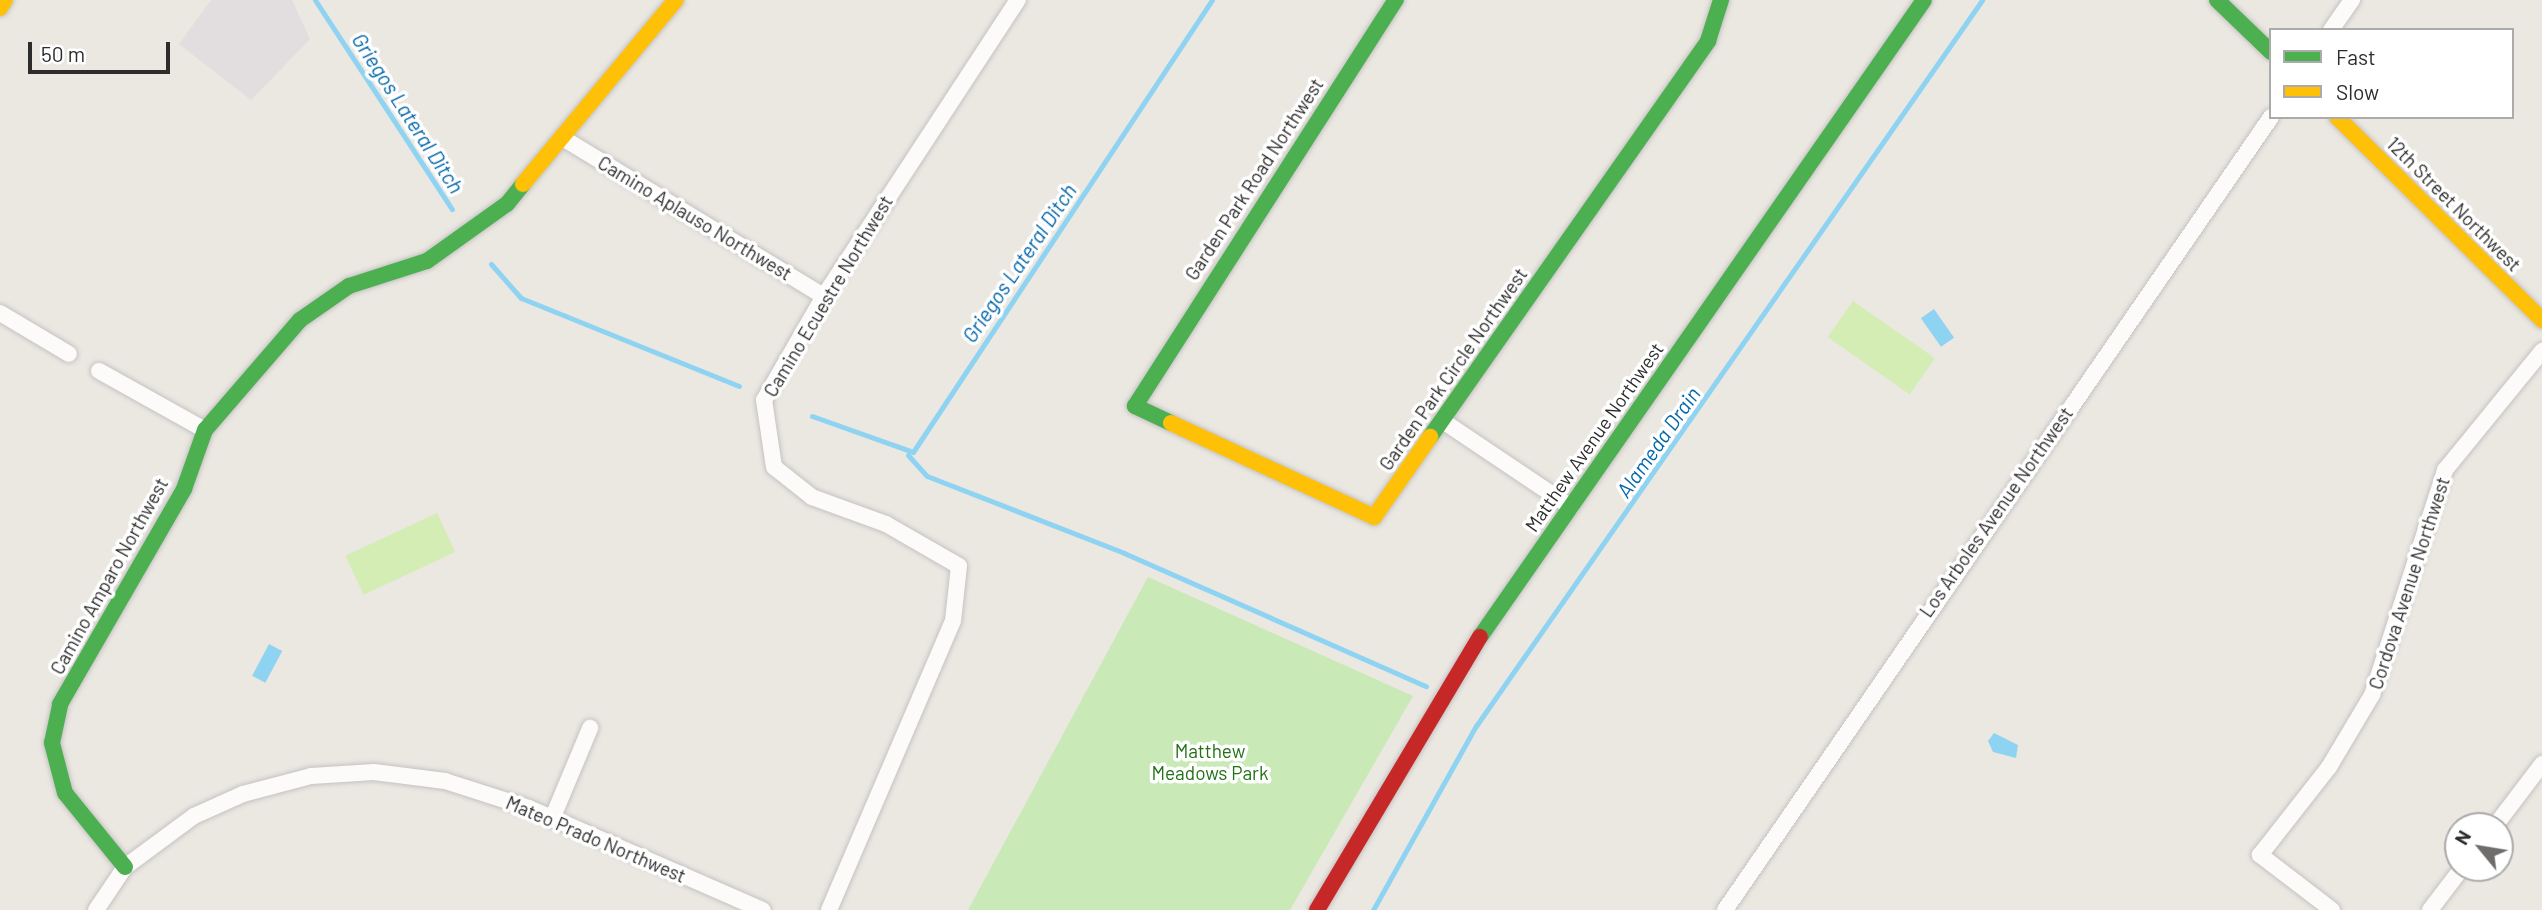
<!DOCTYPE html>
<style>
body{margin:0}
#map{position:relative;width:2542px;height:910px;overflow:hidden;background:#ebe7e1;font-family:Barlow,sans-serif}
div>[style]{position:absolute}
.industrial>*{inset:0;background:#e2dee0}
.green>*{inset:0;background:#c9e9b7}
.pitch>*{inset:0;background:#d4edb4;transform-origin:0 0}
.water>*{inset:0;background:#8fd3f2;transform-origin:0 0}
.stream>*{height:5px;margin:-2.5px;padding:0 2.5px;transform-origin:2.5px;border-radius:2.5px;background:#8fd3f2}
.roads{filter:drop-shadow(0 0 2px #c4c3c3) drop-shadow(0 0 2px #c4c3c3)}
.street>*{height:16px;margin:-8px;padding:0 8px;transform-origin:8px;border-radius:8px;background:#fcfbfa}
.fast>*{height:16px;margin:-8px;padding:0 8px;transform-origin:8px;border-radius:8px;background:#4caf50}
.slow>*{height:16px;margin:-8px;padding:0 8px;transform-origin:8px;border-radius:8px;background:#ffc107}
.jam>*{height:16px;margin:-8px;padding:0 8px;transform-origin:8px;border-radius:8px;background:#c62828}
span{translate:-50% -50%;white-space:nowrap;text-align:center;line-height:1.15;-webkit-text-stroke:7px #fff;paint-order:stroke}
.street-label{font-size:19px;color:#2c2c2c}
.park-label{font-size:19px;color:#227114}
.water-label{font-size:21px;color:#0166aa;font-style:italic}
.legend{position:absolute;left:2269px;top:28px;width:245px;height:91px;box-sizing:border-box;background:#fff;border:2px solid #ababab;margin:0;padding:9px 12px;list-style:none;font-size:21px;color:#2c2c2c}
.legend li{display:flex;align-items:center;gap:14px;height:35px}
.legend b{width:35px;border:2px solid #ababab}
.north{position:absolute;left:2444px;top:812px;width:70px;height:70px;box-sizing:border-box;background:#fff;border:2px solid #ababab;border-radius:50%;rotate:300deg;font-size:19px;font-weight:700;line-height:28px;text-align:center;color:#2c2c2c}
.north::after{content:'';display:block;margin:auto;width:24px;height:32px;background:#6f6d6b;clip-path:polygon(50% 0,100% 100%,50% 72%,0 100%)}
.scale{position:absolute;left:28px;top:42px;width:142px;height:32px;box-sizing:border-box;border:4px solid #2c2c2c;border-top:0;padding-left:9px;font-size:21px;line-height:24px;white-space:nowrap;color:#2c2c2c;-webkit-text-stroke:5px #fff;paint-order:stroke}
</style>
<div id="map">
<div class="industrial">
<i style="clip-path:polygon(211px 0,292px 0,310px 39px,251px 100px,179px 44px)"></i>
</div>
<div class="green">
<i style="clip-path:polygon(1148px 577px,1413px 696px,1290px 910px,968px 910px)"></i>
</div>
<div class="pitch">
<i style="left:1853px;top:301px;width:100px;height:44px;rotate:35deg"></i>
<i style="left:437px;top:513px;width:43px;height:101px;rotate:65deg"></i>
</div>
<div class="water">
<i style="left:1934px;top:309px;width:35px;height:16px;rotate:55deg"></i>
<i style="left:269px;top:644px;width:15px;height:36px;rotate:28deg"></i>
<i style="clip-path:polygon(1994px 733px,2018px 745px,2016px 758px,1993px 752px,1988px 741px)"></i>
</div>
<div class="stream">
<i style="left:315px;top:0;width:250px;rotate:56.8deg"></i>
<i style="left:491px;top:264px;width:45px;rotate:48.6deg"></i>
<i style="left:521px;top:298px;width:235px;rotate:22deg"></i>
<i style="left:812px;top:416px;width:107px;rotate:19.6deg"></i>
<i style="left:913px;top:452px;width:542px;rotate:-56.52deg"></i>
<i style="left:908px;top:455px;width:28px;rotate:48deg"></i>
<i style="left:927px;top:476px;width:212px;rotate:21.3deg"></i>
<i style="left:1124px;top:553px;width:330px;rotate:23.8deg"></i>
<i style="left:1373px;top:910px;width:211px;rotate:-60.8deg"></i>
<i style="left:1476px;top:726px;width:885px;rotate:-55.12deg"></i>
</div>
<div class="roads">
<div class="street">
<i style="left:2331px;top:30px;width:37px;rotate:-55deg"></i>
<i style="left:566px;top:140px;width:301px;rotate:31.2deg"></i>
<i style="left:0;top:313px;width:80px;rotate:30.7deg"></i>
<i style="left:99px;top:371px;width:121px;rotate:29.1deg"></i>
<i style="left:1443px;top:421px;width:154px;rotate:33.9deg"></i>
<i style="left:552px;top:819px;width:99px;rotate:-67.3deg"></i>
<i style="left:2495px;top:826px;width:78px;rotate:-52.8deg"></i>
<i style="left:96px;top:910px;width:52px;rotate:-56deg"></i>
<i style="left:125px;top:867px;width:86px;rotate:-36.5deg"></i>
<i style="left:194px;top:816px;width:54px;rotate:-24.2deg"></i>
<i style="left:243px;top:794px;width:70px;rotate:-14.8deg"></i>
<i style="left:311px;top:776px;width:63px;rotate:-3.6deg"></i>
<i style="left:374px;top:772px;width:72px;rotate:7.2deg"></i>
<i style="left:445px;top:781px;width:88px;rotate:17.8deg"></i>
<i style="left:529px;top:808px;width:255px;rotate:23.6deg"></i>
<i style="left:829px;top:910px;width:314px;rotate:-66.8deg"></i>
<i style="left:953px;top:621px;width:55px;rotate:-83.8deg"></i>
<i style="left:959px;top:566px;width:84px;rotate:-150.1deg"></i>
<i style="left:886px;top:524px;width:79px;rotate:-160deg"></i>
<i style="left:812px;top:497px;width:48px;rotate:-141.7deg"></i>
<i style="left:774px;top:467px;width:68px;rotate:-98.5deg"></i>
<i style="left:764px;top:400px;width:120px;rotate:-60deg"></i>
<i style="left:824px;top:296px;width:354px;rotate:-56.8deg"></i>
<i style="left:1725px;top:910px;width:963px;rotate:-55.45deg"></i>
<i style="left:2332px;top:910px;width:91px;rotate:-142.6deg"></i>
<i style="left:2260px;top:855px;width:112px;rotate:-51.9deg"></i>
<i style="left:2329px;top:767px;width:84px;rotate:-59.2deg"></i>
<i style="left:2372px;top:695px;width:237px;rotate:-72deg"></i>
<i style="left:2445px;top:470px;width:154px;rotate:-50.8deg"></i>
<i style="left:2430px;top:910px;width:53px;rotate:-52.7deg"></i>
</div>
<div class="fast">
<i style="left:2217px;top:0;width:75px;rotate:43.9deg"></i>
<i style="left:1171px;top:423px;width:40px;rotate:-155deg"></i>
<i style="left:1135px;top:406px;width:483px;rotate:-57.3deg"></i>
<i style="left:1430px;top:437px;width:484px;rotate:-54.9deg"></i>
<i style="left:1708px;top:41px;width:43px;rotate:-72.4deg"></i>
<i style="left:1480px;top:637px;width:776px;rotate:-55.12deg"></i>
<i style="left:125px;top:867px;width:95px;rotate:-129deg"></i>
<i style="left:65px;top:793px;width:52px;rotate:-104.6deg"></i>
<i style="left:52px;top:743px;width:40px;rotate:-78deg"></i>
<i style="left:60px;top:704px;width:248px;rotate:-60deg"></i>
<i style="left:184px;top:489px;width:63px;rotate:-70.4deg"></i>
<i style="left:205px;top:430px;width:145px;rotate:-49.2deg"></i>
<i style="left:300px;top:320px;width:60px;rotate:-34.8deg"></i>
<i style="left:349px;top:286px;width:82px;rotate:-17.8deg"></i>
<i style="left:427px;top:261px;width:98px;rotate:-35.5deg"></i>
<i style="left:507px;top:204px;width:26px;rotate:-51deg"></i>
</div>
<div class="slow">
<i style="left:0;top:8px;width:9px;rotate:-58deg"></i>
<i style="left:2337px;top:117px;width:289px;rotate:44.7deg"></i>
<i style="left:523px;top:184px;width:239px;rotate:-50.3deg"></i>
<i style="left:1171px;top:423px;width:224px;rotate:24.8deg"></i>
<i style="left:1374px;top:517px;width:98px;rotate:-55deg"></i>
</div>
<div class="jam">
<i style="left:1317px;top:910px;width:318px;rotate:-59.2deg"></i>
</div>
</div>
<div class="street-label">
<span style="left:1254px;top:179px;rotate:-57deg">Garden Park Road Northwest</span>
<span style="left:2454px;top:204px;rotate:45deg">12th Street Northwest</span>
<span style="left:695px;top:218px;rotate:31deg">Camino Aplauso Northwest</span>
<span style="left:828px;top:296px;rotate:-59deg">Camino Ecuestre Northwest</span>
<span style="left:1453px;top:369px;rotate:-55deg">Garden Park Circle Northwest</span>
<span style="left:1594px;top:437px;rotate:-55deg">Matthew Avenue Northwest</span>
<span style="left:1996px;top:512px;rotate:-55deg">Los Arboles Avenue Northwest</span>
<span style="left:109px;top:576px;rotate:-61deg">Camino Amparo Northwest</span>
<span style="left:2409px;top:583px;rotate:-72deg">Cordova Avenue Northwest</span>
<span style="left:596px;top:839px;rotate:23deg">Mateo Prado Northwest</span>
</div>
<div class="park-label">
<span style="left:1210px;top:762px">Matthew<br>Meadows Park</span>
</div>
<div class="water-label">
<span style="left:408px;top:113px;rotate:57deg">Griegos Lateral Ditch</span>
<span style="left:1019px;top:263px;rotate:-56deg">Griegos Lateral Ditch</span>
<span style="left:1658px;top:442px;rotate:-55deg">Alameda Drain</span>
</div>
<ul class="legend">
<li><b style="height:9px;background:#4caf50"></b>Fast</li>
<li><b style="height:9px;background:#ffc107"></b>Slow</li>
</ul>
<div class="north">N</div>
<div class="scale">50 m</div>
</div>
